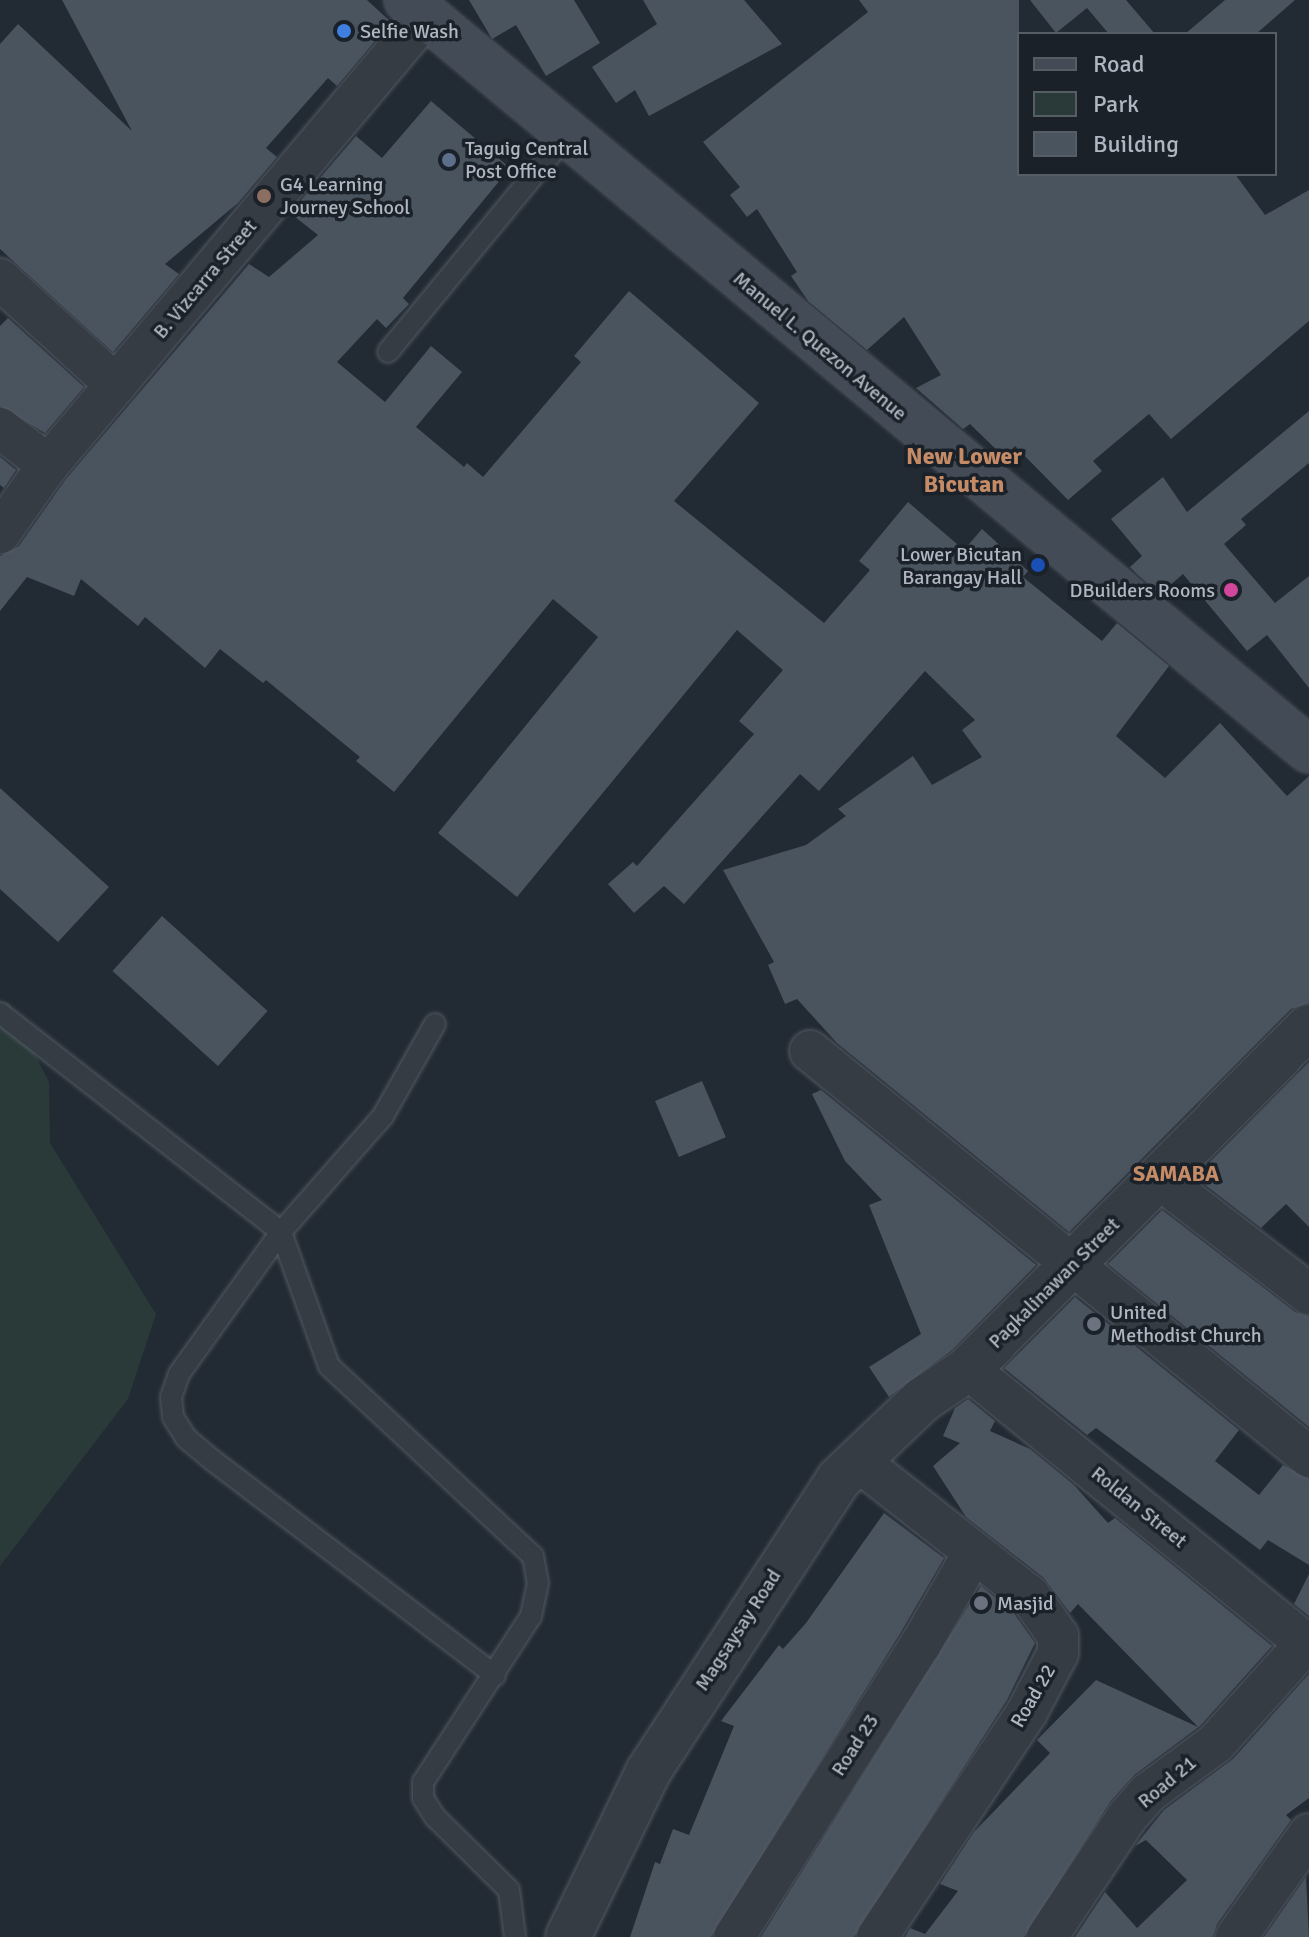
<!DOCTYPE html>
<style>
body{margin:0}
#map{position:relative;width:1309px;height:1937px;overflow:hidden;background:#222a33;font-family:Signika,sans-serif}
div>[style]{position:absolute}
.green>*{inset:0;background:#293a39}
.building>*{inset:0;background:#4a545f;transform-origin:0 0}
.roads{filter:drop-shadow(0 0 2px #525962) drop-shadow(0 0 2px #525962)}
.service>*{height:20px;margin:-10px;padding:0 10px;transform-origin:10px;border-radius:10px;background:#353c44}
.minor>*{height:40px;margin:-20px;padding:0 20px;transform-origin:20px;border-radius:20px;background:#353c44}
.tertiary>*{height:44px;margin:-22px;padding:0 22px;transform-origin:22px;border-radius:22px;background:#353c44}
.secondary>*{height:44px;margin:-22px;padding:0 22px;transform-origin:22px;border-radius:22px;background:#434b56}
.dots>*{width:22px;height:22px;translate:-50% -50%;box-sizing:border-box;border:4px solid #1a2128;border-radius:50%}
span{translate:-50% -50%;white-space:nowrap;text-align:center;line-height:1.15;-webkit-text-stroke:7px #1a2128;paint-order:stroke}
.poi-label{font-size:20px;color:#afb6c1}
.left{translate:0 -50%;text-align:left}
.right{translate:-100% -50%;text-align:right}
.street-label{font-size:20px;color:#afb6c1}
.neighbourhood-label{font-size:22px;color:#c58b66;font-weight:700}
.quarter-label{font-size:24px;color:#c58b66;font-weight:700}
.legend{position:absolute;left:1017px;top:32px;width:260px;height:144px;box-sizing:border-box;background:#1a2128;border:2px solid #565d65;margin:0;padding:10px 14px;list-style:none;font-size:24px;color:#afb6c1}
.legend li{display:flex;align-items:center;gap:16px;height:40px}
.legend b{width:40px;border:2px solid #565d65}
</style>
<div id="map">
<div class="green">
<i style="clip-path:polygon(0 1001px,9px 1003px,49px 1082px,50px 1143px,156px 1314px,128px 1399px,0 1566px)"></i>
</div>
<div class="building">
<i style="clip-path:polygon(62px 0,367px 0,391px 22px,337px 86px,328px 78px,266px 148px,277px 157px,238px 203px,165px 264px,179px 274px,113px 352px,0 249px,0 44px,18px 24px,132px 131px)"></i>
<i style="clip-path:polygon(469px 0,574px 0,600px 43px,546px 76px,516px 25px,492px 39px)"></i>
<i style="clip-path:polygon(643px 0,744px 0,782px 44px,649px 116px,635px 90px,616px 103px,592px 67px,657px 24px)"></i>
<i style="clip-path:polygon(859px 0,1019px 0,1019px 174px,1235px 174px,1265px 215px,1309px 190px,1309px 321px,1171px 439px,1149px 414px,1093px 461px,1102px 471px,1068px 500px,1015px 446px,1004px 457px,970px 424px,963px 429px,916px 388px,941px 375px,904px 317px,867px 350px,808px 301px,791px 276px,797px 272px,757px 209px,747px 217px,730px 195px,740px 187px,703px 142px,868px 12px)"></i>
<i style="clip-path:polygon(1030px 0,1126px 0,1155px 34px,1109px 34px,1087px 8px,1056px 33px)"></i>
<i style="clip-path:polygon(1225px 0,1295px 0,1256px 34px,1185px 34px)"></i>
<i style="clip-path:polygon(431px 101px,510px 168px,403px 298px,409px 304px,386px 328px,377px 319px,337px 362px,385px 402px,431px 346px,462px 372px,416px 427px,464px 467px,467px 463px,483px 477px,581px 362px,574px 356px,629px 291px,759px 403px,674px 501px,824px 623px,870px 570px,859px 561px,908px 502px,964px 550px,982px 529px,1028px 571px,1023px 577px,1102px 641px,1117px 623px,1169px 666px,1116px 736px,1165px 778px,1220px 723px,1287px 796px,1309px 776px,1309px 1003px,1291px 1009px,1069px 1232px,837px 1043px,797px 999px,785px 1004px,768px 965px,774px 962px,723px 870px,806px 845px,846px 816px,838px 809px,913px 756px,932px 785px,982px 757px,962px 730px,975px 720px,925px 671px,819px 791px,800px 774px,684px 904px,664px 886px,634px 913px,608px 884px,633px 862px,637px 866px,754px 734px,739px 721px,783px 670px,737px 630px,517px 897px,438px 833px,598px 637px,553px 599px,394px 792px,356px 761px,360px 757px,266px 680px,263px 683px,220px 649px,205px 668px,145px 617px,138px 626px,81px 579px,74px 596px,27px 577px,0 611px,0 556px,19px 546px,66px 479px,249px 264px,269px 277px,318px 235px,290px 213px,356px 136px,382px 158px)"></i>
<i style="clip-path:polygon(8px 318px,84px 387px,45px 433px,0 406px,0 326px)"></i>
<i style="clip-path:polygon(1309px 411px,1309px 463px,1241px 519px,1246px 525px,1224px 544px,1275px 603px,1309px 576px,1309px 688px,1267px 635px,1247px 651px,1183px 574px,1160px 594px,1138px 575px,1130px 567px,1142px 556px,1111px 519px,1163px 477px,1187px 512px)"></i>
<i style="clip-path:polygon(0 457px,16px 470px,4px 488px,0 485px)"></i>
<i style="clip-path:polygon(0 788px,109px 887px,58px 942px,0 889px)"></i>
<i style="left:162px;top:916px;width:142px;height:74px;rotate:42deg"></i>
<i style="clip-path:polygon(1309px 1062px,1309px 1227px,1286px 1204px,1261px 1228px,1195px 1177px)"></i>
<i style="left:702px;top:1081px;width:61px;height:51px;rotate:67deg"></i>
<i style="clip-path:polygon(821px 1090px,1036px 1265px,952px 1350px,889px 1397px,869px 1367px,921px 1334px,869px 1205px,882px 1200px,845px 1161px,812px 1094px)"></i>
<i style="clip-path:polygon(1162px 1210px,1295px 1312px,1309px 1316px,1309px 1427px,1108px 1264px)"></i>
<i style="clip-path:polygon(1075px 1297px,1239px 1430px,1215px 1461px,1259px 1495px,1283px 1465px,1309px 1479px,1309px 1565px,1268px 1540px,1260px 1550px,1096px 1428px,1087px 1435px,1004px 1368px)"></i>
<i style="clip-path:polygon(968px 1399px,995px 1421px,990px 1431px,1030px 1449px,1074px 1485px,1108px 1523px,1115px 1518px,1272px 1646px,1200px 1726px,1134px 1775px,1110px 1802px,1024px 1937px,905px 1937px,910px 1928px,925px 1934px,958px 1891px,940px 1884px,974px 1832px,1050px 1753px,1037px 1740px,1096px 1680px,1198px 1727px,1078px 1604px,1070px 1613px,1044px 1578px,966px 1517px,933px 1466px,960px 1443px,943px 1436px,955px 1408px)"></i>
<i style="clip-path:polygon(884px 1513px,944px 1558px,901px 1632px,711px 1937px,630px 1937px,655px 1862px,660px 1864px,673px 1829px,689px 1835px,734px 1726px,721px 1721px,779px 1645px,783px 1649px,806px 1623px)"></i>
<i style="clip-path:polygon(1309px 1574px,1309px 1616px,1294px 1604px)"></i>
<i style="clip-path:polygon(981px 1586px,1013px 1612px,1035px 1643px,1007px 1700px,854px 1937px,761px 1937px)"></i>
<i style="clip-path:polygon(1309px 1674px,1309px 1798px,1286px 1815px,1291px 1820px,1217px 1924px,1213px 1937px,1075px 1937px,1105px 1892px,1137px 1928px,1187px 1880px,1146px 1840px,1135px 1846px,1164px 1810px,1233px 1759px)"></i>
<i style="clip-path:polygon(1306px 1877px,1309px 1937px,1264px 1937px)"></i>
</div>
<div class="roads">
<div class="service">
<i style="left:388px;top:352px;width:280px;rotate:-50.5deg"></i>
<i style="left:0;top:1013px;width:356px;rotate:37.9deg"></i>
<i style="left:281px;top:1232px;width:142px;rotate:70.3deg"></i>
<i style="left:329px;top:1366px;width:279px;rotate:43deg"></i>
<i style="left:533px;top:1556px;width:27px;rotate:80deg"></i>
<i style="left:538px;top:1583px;width:34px;rotate:102deg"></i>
<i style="left:531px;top:1616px;width:198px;rotate:123deg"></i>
<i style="left:423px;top:1782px;width:16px;rotate:90deg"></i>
<i style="left:423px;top:1798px;width:22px;rotate:58deg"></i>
<i style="left:435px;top:1817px;width:104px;rotate:44.6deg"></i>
<i style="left:509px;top:1890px;width:47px;rotate:82.7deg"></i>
<i style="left:435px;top:1024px;width:106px;rotate:119.5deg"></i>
<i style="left:383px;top:1116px;width:154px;rotate:131.3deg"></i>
<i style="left:281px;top:1232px;width:175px;rotate:125.7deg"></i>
<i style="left:179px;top:1374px;width:24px;rotate:109deg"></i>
<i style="left:171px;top:1397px;width:20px;rotate:84deg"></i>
<i style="left:173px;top:1417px;width:25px;rotate:58deg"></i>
<i style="left:186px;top:1438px;width:38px;rotate:40deg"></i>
<i style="left:215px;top:1462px;width:352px;rotate:37.3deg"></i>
</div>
<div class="minor">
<i style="left:0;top:279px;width:157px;rotate:42.4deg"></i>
<i style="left:0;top:428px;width:61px;rotate:37.6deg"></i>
<i style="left:0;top:533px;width:83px;rotate:-54.8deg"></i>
<i style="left:48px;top:465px;width:586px;rotate:-49.92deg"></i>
<i style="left:810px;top:1051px;width:643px;rotate:39.13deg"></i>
<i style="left:1157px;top:1177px;width:192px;rotate:37.6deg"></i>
<i style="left:968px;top:1369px;width:439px;rotate:39.1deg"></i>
<i style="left:857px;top:1460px;width:220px;rotate:38.2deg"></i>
<i style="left:1030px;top:1596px;width:49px;rotate:55deg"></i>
<i style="left:1058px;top:1636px;width:17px;rotate:90deg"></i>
<i style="left:1058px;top:1653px;width:67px;rotate:117.7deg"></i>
<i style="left:1027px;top:1712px;width:270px;rotate:123.7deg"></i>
<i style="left:734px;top:1937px;width:348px;rotate:-57.5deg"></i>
<i style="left:921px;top:1644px;width:106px;rotate:-60.1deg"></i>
<i style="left:1047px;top:1937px;width:144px;rotate:-56.3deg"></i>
<i style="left:1127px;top:1817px;width:32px;rotate:-49deg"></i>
<i style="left:1148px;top:1793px;width:84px;rotate:-36.3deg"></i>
<i style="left:1216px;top:1743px;width:135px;rotate:-48deg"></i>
<i style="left:1236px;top:1937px;width:126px;rotate:-54.7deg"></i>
</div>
<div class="tertiary">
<i style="left:568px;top:1937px;width:183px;rotate:-64.1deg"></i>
<i style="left:648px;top:1772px;width:348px;rotate:-56.9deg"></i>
<i style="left:838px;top:1480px;width:116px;rotate:-43.6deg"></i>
<i style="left:922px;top:1400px;width:55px;rotate:-34deg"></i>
<i style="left:968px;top:1369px;width:483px;rotate:-45.1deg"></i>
</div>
<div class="secondary">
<i style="left:407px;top:0;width:1173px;rotate:39.74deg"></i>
</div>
</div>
<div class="dots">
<i style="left:344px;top:31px;background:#3f7fe0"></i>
<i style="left:449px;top:160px;background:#5c6f8a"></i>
<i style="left:264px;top:196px;background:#8d6e63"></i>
<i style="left:1038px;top:565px;background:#1a4fb4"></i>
<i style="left:1231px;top:590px;background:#d1479c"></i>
<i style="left:1094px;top:1324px;background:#6b7280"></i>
<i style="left:981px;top:1603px;background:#6b7280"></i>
</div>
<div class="poi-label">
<span class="left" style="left:360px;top:31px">Selfie Wash</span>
<span class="left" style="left:465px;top:160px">Taguig Central<br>Post Office</span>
<span class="left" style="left:280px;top:196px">G4 Learning<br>Journey School</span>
<span class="right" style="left:1022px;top:566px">Lower Bicutan<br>Barangay Hall</span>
<span class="right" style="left:1215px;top:590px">DBuilders Rooms</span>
<span class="left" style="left:1110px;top:1324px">United<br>Methodist Church</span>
<span class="left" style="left:997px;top:1603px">Masjid</span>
</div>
<div class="street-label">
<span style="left:205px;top:279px;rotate:-50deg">B. Vizcarra Street</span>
<span style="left:820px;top:346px;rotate:40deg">Manuel L. Quezon Avenue</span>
<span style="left:1054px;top:1283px;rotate:-45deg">Pagkalinawan Street</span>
<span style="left:1139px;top:1507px;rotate:39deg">Roldan Street</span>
<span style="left:738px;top:1630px;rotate:-57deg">Magsaysay Road</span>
<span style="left:1033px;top:1696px;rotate:-60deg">Road 22</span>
<span style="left:855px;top:1745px;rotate:-57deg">Road 23</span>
<span style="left:1167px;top:1782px;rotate:-40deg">Road 21</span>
</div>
<div class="neighbourhood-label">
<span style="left:1176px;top:1174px">SAMABA</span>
</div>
<div class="quarter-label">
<span style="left:964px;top:471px">New Lower<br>Bicutan</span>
</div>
<ul class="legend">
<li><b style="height:10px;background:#434b56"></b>Road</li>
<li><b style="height:22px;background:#293a39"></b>Park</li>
<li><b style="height:22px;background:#4a545f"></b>Building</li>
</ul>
</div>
